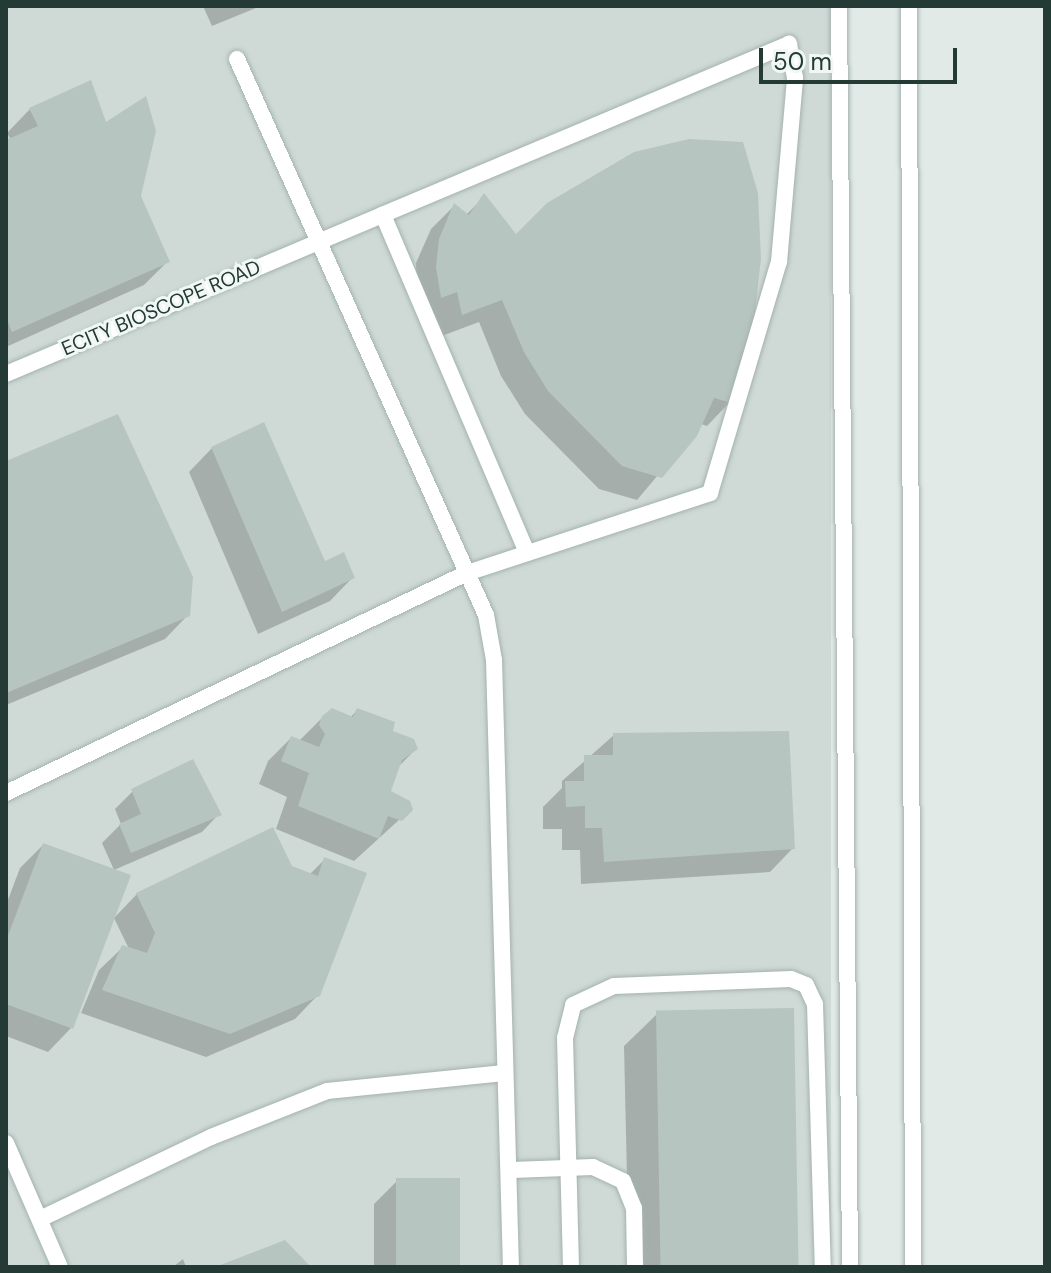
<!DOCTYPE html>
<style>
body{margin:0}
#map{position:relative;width:1051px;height:1273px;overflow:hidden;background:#e1eae7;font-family:"DM Sans",sans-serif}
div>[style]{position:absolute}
.built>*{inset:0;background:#cfdad6;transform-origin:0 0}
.shadow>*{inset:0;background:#0003}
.building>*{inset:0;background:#b7c5c0;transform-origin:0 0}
.roads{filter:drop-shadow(0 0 2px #a4b2ae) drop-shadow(0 0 2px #a4b2ae)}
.service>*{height:16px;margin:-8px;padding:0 8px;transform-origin:8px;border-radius:8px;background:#fff}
span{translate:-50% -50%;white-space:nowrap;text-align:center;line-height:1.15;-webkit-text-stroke:6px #f1f7f5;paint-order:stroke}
.street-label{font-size:20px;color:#233a35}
.frame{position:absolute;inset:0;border:8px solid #233a35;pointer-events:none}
.scale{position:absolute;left:759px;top:48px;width:198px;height:36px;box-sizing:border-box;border:4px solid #233a35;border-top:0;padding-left:10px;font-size:24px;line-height:28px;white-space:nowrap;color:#233a35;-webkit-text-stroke:6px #f1f7f5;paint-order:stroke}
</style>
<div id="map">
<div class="built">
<i style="left:6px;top:6px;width:825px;height:1261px"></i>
</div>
<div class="shadow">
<i style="clip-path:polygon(203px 6px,261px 6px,212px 26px)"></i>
<i style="clip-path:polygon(30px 109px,105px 125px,168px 261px,144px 285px,6px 347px,6px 142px,11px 140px,7px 133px)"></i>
<i style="clip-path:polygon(484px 197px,516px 237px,730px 402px,707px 426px,701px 424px,637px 500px,599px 489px,525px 414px,501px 376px,479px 322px,439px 337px,434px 314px,418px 320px,416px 263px,431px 229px,454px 206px,466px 215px)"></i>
<i style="clip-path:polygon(212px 448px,324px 564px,353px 577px,330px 601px,258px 634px,189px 472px)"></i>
<i style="clip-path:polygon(6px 463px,188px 615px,165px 639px,6px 705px)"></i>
<i style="clip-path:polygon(357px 710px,416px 749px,397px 768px,388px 792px,411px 809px,354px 861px,276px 829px,287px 797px,259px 784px,268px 761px,291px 738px,299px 741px,323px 717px,350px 718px)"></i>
<i style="clip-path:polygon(614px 735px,793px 848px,770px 872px,581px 884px,580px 850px,562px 850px,562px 829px,543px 829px,543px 807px,562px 788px,562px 781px)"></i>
<i style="clip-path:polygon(133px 791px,219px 814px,202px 832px,114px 870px,102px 843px,121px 824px,115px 809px)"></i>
<i style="clip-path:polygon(43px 845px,71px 1028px,48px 1052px,6px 1036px,6px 905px,20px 868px)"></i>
<i style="clip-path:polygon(324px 860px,318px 995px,295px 1019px,206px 1057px,81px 1013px,99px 970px,123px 947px,129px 949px,114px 918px,137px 894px,290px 868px,309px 875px)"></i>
<i style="clip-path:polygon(657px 1014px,798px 1267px,629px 1267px,624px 1046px)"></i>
<i style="clip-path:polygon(397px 1181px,458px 1267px,374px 1267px,374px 1204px)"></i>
<i style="clip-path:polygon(183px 1259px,186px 1267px,173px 1267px)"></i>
</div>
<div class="building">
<i style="clip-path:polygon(91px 80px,106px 122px,146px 96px,156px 131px,141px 196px,170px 262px,12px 332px,6px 317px,6px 140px,38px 126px,29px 108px)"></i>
<i style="clip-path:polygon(689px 139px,743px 142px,758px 193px,761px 259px,752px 337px,732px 403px,714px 398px,697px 436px,662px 478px,622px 466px,548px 391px,524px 352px,502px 300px,462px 315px,457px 292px,441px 298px,436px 267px,439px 239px,454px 203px,469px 215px,484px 193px,516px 234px,547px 203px,634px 152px)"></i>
<i style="clip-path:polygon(118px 414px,193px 577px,190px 616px,6px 693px,6px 461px)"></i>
<i style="clip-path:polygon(264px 422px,325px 561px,344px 552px,355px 578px,282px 612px,211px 447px)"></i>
<i style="clip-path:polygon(332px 708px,353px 717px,357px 708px,395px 722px,393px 731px,414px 739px,418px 749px,402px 760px,391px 791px,410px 801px,413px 810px,402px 821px,388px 816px,379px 839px,298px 806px,309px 773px,281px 761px,291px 736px,319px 747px,325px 734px,319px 725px,322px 716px)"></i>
<i style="clip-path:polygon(789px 731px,795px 849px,604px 862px,602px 828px,585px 828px,585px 806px,566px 807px,565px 781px,584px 781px,584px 755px,613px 755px,613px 733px)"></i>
<i style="clip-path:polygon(193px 759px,222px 815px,131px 853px,119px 824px,141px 814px,131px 789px)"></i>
<i style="clip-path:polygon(273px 827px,292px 866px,318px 876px,324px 857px,367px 873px,320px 996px,230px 1034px,102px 990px,122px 945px,147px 953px,155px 933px,136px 893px)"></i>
<i style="clip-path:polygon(43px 843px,131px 875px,73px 1029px,6px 1004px,6px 941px)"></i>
<i style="left:794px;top:1008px;width:259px;height:138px;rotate:89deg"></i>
<i style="left:460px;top:1178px;width:89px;height:64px;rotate:90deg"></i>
<i style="clip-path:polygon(285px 1240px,311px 1267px,215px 1267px)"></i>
</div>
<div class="roads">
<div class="service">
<i style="left:839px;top:6px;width:1261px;rotate:89.5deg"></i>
<i style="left:909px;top:6px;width:1261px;rotate:89.82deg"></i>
<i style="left:237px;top:59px;width:609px;rotate:65.88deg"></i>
<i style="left:486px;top:615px;width:46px;rotate:79.9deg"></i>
<i style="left:494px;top:660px;width:607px;rotate:88.4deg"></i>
<i style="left:6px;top:374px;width:409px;rotate:-22.9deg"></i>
<i style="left:6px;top:793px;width:511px;rotate:-25.51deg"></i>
<i style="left:467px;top:573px;width:256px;rotate:-18.2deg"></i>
<i style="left:710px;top:493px;width:241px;rotate:-73.4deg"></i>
<i style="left:779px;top:262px;width:185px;rotate:-85deg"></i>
<i style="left:795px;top:78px;width:35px;rotate:-100deg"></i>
<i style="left:789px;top:44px;width:441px;rotate:157.2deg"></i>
<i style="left:383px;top:215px;width:367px;rotate:66.9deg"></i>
<i style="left:6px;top:1143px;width:135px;rotate:66.5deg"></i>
<i style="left:512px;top:1170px;width:81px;rotate:-2.1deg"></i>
<i style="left:593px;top:1167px;width:33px;rotate:25deg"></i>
<i style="left:623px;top:1181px;width:29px;rotate:68deg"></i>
<i style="left:634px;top:1208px;width:59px;rotate:89deg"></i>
<i style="left:40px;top:1219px;width:190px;rotate:-25.6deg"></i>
<i style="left:211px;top:1137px;width:125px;rotate:-21.6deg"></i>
<i style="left:327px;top:1091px;width:178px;rotate:-5.8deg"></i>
<i style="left:571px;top:1267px;width:229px;rotate:-91.5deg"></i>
<i style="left:565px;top:1038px;width:34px;rotate:-76deg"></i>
<i style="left:573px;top:1005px;width:45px;rotate:-24.9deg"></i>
<i style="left:614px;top:986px;width:177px;rotate:-2.3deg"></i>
<i style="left:791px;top:979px;width:16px;rotate:22deg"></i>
<i style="left:806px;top:985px;width:21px;rotate:65deg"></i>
<i style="left:815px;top:1004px;width:263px;rotate:88.3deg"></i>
</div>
</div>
<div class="street-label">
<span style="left:161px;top:308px;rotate:-23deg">ECITY BIOSCOPE ROAD</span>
</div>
<div class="frame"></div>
<div class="scale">50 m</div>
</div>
